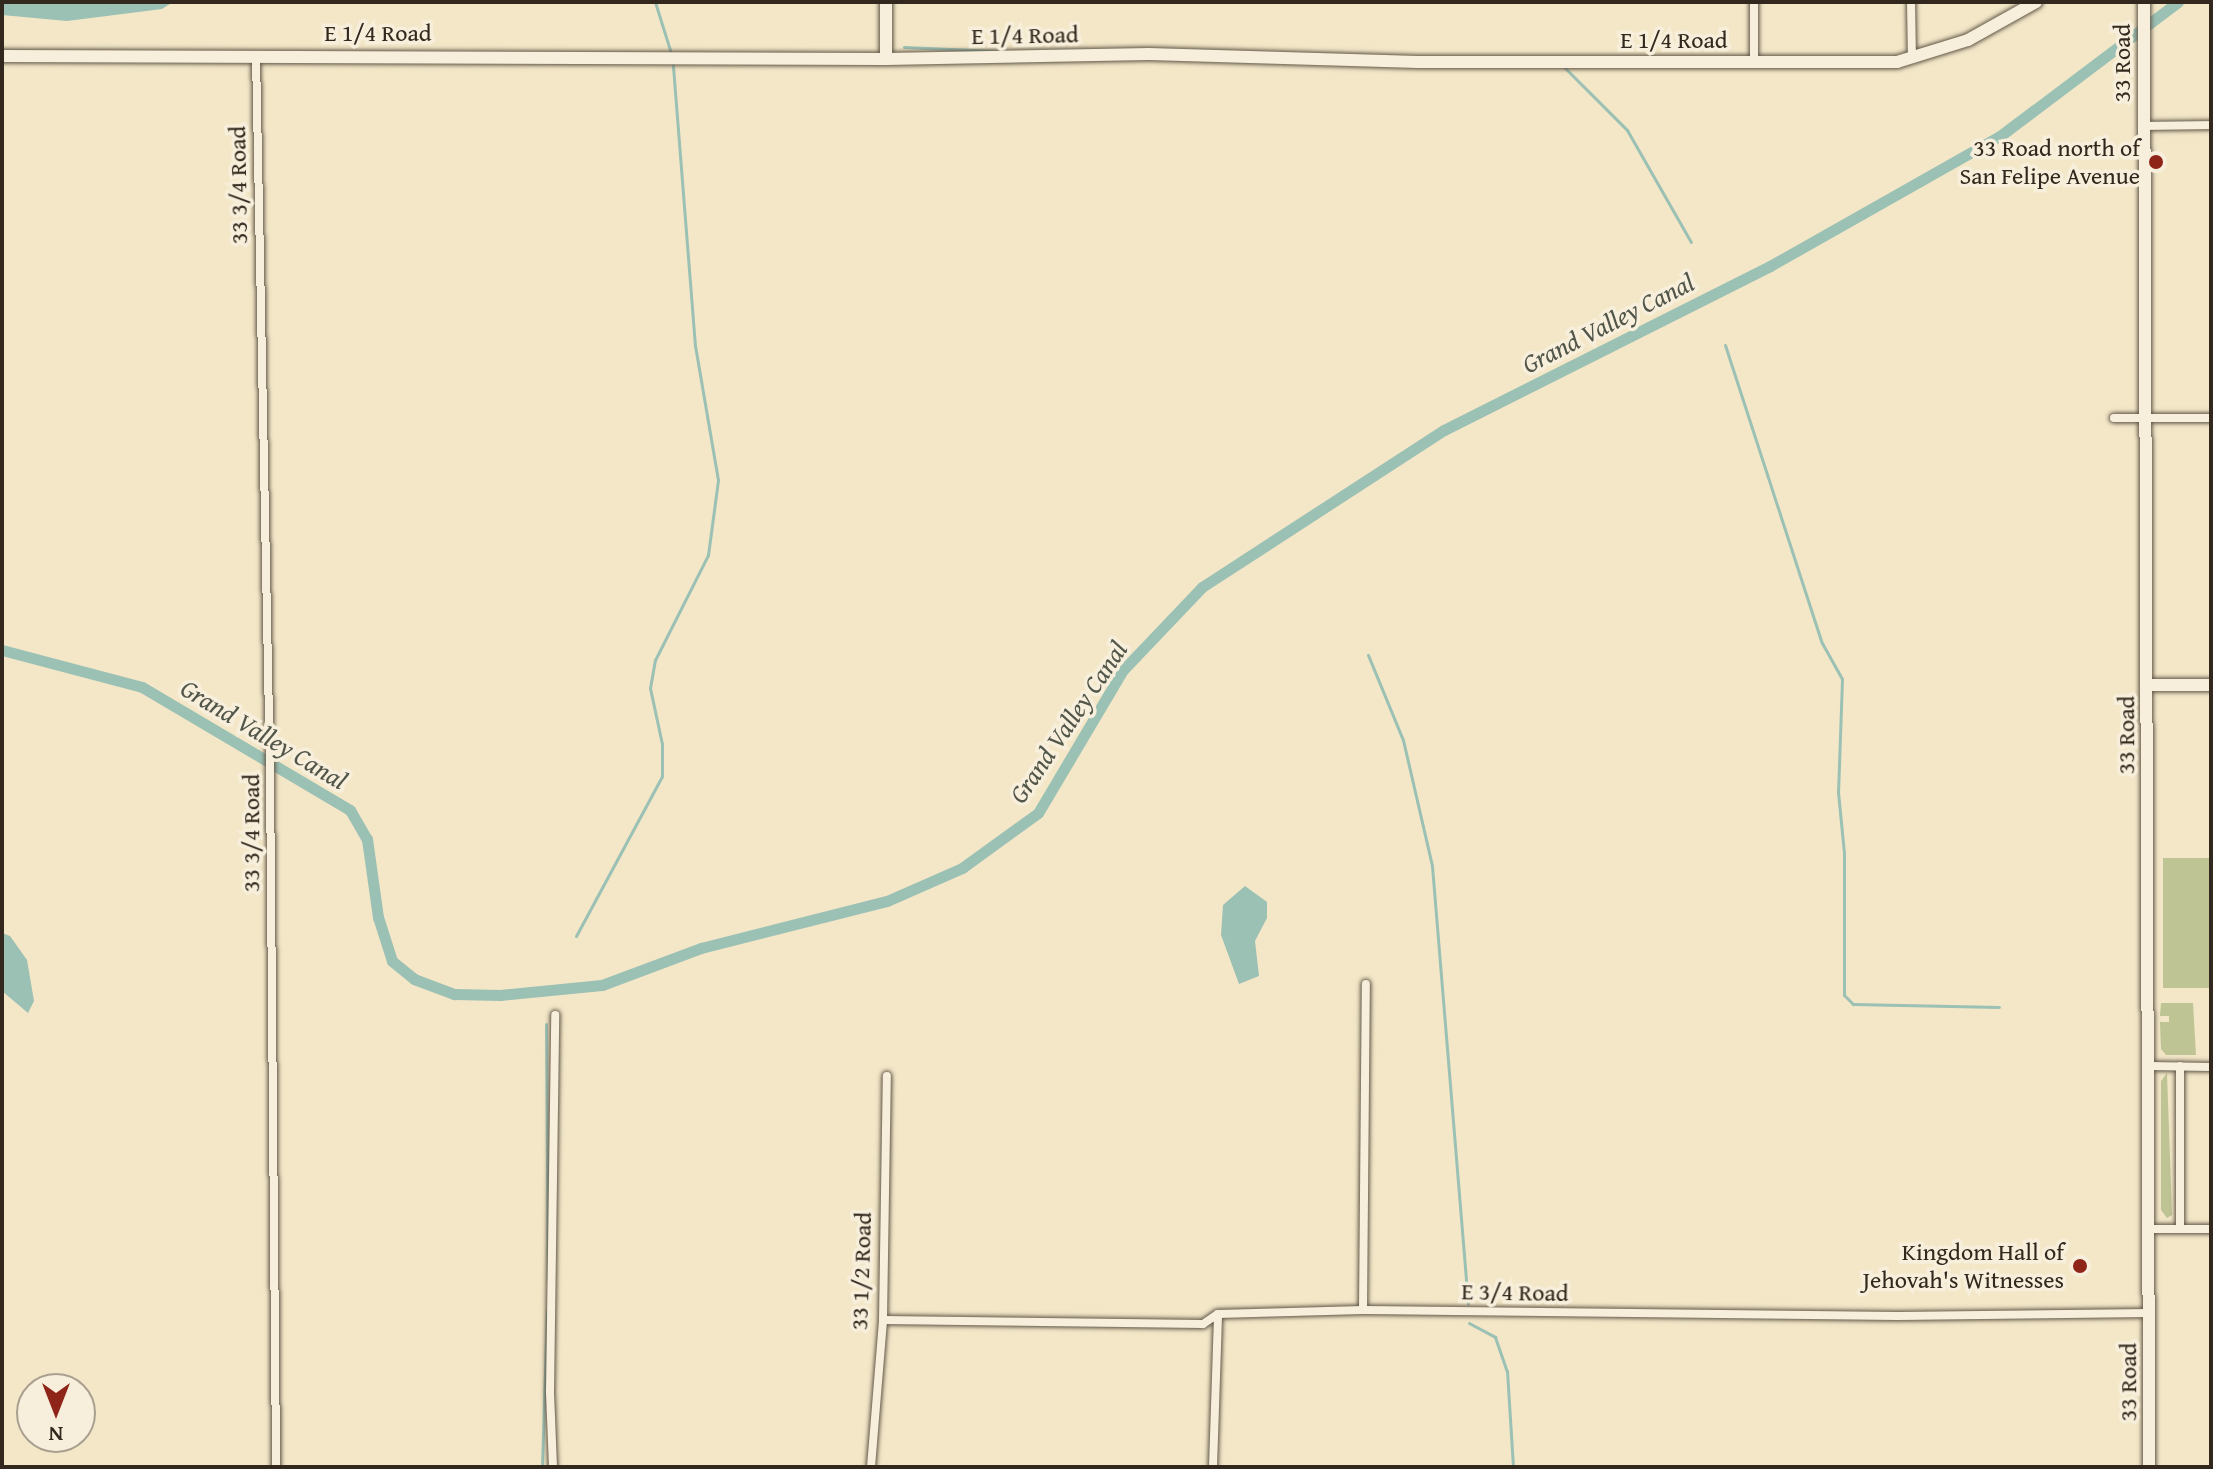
<!DOCTYPE html>
<style>
body{margin:0}
#map{position:relative;width:2213px;height:1469px;overflow:hidden;background:#f3e7c8;font-family:"Gentium Book Plus",serif}
div>[style]{position:absolute}
.green>*{inset:0;background:#bec494;transform-origin:0 0}
.water>*{inset:0;background:#9bc0b4}
.stream>*{height:3px;margin:-1.5px;padding:0 1.5px;transform-origin:1.5px;border-radius:1.5px;background:#9bc0b4}
.canal>*{height:11px;margin:-5.5px;padding:0 5.5px;transform-origin:5.5px;border-radius:5.5px;background:#9bc0b4}
.roads{filter:drop-shadow(0 0 2px #635848) drop-shadow(0 0 2px #635848)}
.street>*{height:8px;margin:-4px;padding:0 4px;transform-origin:4px;border-radius:4px;background:#f7efdb}
.secondary>*{height:12px;margin:-6px;padding:0 6px;transform-origin:6px;border-radius:6px;background:#f7efdb}
.dots>*{width:22px;height:22px;translate:-50% -50%;box-sizing:border-box;border:4px solid #f7efdb;border-radius:50%}
span{translate:-50% -50%;white-space:nowrap;text-align:center;line-height:1.15;-webkit-text-stroke:7px #f7efdb;paint-order:stroke}
.street-label{font-size:24px;color:#33281d}
.poi-label{font-size:24px;color:#33281d}
.right{translate:-100% -50%;text-align:right}
.water-label{font-size:26px;color:#52564a;font-style:italic}
.frame{position:absolute;inset:0;border:4px solid #33281d;pointer-events:none}
.north{position:absolute;left:16px;top:1373px;width:80px;height:80px;box-sizing:border-box;background:#f7efdb;border:2px solid #a99f8f;border-radius:50%;rotate:180deg;font-size:22px;font-weight:700;line-height:32px;text-align:center;color:#33281d}
.north::after{content:'';display:block;margin:auto;width:28px;height:36px;background:#8f2418;clip-path:polygon(50% 0,100% 100%,50% 72%,0 100%)}
</style>
<div id="map">
<div class="green">
<i style="left:2211px;top:858px;width:130px;height:48px;rotate:90deg"></i>
<i style="clip-path:polygon(2161px 1003px,2193px 1003px,2196px 1055px,2166px 1055px,2161px 1049px,2160px 1022px,2169px 1022px,2169px 1016px,2160px 1016px)"></i>
<i style="clip-path:polygon(2167px 1073px,2172px 1215px,2167px 1218px,2161px 1210px,2161px 1081px)"></i>
</div>
<div class="water">
<i style="clip-path:polygon(2px 2px,173px 2px,162px 9px,67px 21px,2px 15px)"></i>
<i style="clip-path:polygon(1245px 886px,1267px 902px,1267px 918px,1255px 941px,1259px 976px,1239px 984px,1221px 935px,1223px 905px)"></i>
<i style="clip-path:polygon(2px 933px,10px 936px,27px 960px,34px 1001px,28px 1013px,2px 991px)"></i>
</div>
<div class="stream">
<i style="left:655px;top:2px;width:53px;rotate:72.6deg"></i>
<i style="left:904px;top:47px;width:93px;rotate:2.5deg"></i>
<i style="left:1563px;top:66px;width:91px;rotate:45deg"></i>
<i style="left:1627px;top:130px;width:129px;rotate:60.3deg"></i>
<i style="left:1725px;top:345px;width:313px;rotate:72deg"></i>
<i style="left:1822px;top:643px;width:41px;rotate:60.9deg"></i>
<i style="left:1842px;top:679px;width:113px;rotate:92deg"></i>
<i style="left:1838px;top:792px;width:61px;rotate:84.4deg"></i>
<i style="left:1844px;top:853px;width:142px;rotate:90deg"></i>
<i style="left:1844px;top:995px;width:13px;rotate:45deg"></i>
<i style="left:1853px;top:1004px;width:146px;rotate:1.2deg"></i>
<i style="left:1368px;top:655px;width:92px;rotate:67.6deg"></i>
<i style="left:1403px;top:740px;width:129px;rotate:77deg"></i>
<i style="left:1432px;top:866px;width:439px;rotate:85.3deg"></i>
<i style="left:576px;top:936px;width:182px;rotate:-61.7deg"></i>
<i style="left:662px;top:776px;width:32px;rotate:-90deg"></i>
<i style="left:662px;top:744px;width:57px;rotate:-102.1deg"></i>
<i style="left:650px;top:688px;width:28px;rotate:-80deg"></i>
<i style="left:655px;top:660px;width:118px;rotate:-63.2deg"></i>
<i style="left:708px;top:555px;width:76px;rotate:-82.4deg"></i>
<i style="left:718px;top:480px;width:136px;rotate:-99.7deg"></i>
<i style="left:695px;top:346px;width:283px;rotate:-94.5deg"></i>
<i style="left:546px;top:1024px;width:256px;rotate:89.6deg"></i>
<i style="left:1469px;top:1323px;width:30px;rotate:28deg"></i>
<i style="left:1495px;top:1337px;width:36px;rotate:71deg"></i>
<i style="left:1507px;top:1371px;width:96px;rotate:86.4deg"></i>
<i style="left:542px;top:1467px;width:156px;rotate:-88.2deg"></i>
</div>
<div class="canal">
<i style="left:2px;top:650px;width:145px;rotate:14.8deg"></i>
<i style="left:142px;top:687px;width:242px;rotate:30.6deg"></i>
<i style="left:350px;top:810px;width:34px;rotate:60deg"></i>
<i style="left:367px;top:839px;width:79px;rotate:82deg"></i>
<i style="left:378px;top:917px;width:46px;rotate:72.3deg"></i>
<i style="left:392px;top:961px;width:28px;rotate:39deg"></i>
<i style="left:414px;top:979px;width:43px;rotate:20.6deg"></i>
<i style="left:454px;top:994px;width:46px;rotate:1.2deg"></i>
<i style="left:500px;top:995px;width:102px;rotate:-5.6deg"></i>
<i style="left:602px;top:985px;width:106px;rotate:-20.5deg"></i>
<i style="left:701px;top:948px;width:192px;rotate:-14.2deg"></i>
<i style="left:887px;top:901px;width:82px;rotate:-23.7deg"></i>
<i style="left:962px;top:868px;width:94px;rotate:-35.9deg"></i>
<i style="left:1038px;top:813px;width:166px;rotate:-59.3deg"></i>
<i style="left:1123px;top:670px;width:115px;rotate:-46.4deg"></i>
<i style="left:1202px;top:587px;width:288px;rotate:-33deg"></i>
<i style="left:1444px;top:430px;width:365px;rotate:-26.7deg"></i>
<i style="left:1770px;top:266px;width:264px;rotate:-29.5deg"></i>
<i style="left:2000px;top:136px;width:223px;rotate:-37deg"></i>
</div>
<div class="roads">
<div class="street">
<i style="left:1911px;top:2px;width:57px;rotate:89deg"></i>
<i style="left:256px;top:55px;width:719px;rotate:88.88deg"></i>
<i style="left:270px;top:774px;width:693px;rotate:89.5deg"></i>
<i style="left:1754px;top:63px;width:61px;rotate:-90deg"></i>
<i style="left:2145px;top:126px;width:66px;rotate:-0.9deg"></i>
<i style="left:2114px;top:418px;width:97px"></i>
<i style="left:2150px;top:1066px;width:61px;rotate:0.9deg"></i>
<i style="left:2180px;top:1066px;width:163px;rotate:90deg"></i>
<i style="left:2150px;top:1229px;width:61px"></i>
<i style="left:1363px;top:1310px;width:326px;rotate:-89.5deg"></i>
<i style="left:883px;top:1320px;width:320px;rotate:0.7deg"></i>
<i style="left:1203px;top:1324px;width:18px;rotate:-34deg"></i>
<i style="left:1218px;top:1314px;width:145px;rotate:-1.6deg"></i>
<i style="left:1363px;top:1310px;width:535px;rotate:0.64deg"></i>
<i style="left:1898px;top:1316px;width:252px;rotate:-0.7deg"></i>
<i style="left:553px;top:1467px;width:75px;rotate:-92.3deg"></i>
<i style="left:550px;top:1392px;width:377px;rotate:-89.2deg"></i>
<i style="left:871px;top:1467px;width:147px;rotate:-85.3deg"></i>
<i style="left:883px;top:1320px;width:244px;rotate:-89.1deg"></i>
<i style="left:1213px;top:1467px;width:153px;rotate:-88.1deg"></i>
</div>
<div class="secondary">
<i style="left:2144px;top:2px;width:1465px;rotate:89.8deg"></i>
<i style="left:2px;top:56px;width:884px;rotate:0.19deg"></i>
<i style="left:886px;top:59px;width:263px;rotate:-1.1deg"></i>
<i style="left:1149px;top:54px;width:269px;rotate:1.7deg"></i>
<i style="left:1418px;top:62px;width:479px"></i>
<i style="left:1897px;top:62px;width:74px;rotate:-17.2deg"></i>
<i style="left:1968px;top:40px;width:78px;rotate:-29.2deg"></i>
<i style="left:886px;top:59px;width:57px;rotate:-90deg"></i>
<i style="left:2148px;top:685px;width:63px"></i>
</div>
</div>
<div class="dots">
<i style="left:2156px;top:162px;background:#8f2418"></i>
<i style="left:2080px;top:1266px;background:#8f2418"></i>
</div>
<div class="street-label">
<span style="left:378px;top:33px">E 1/4 Road</span>
<span style="left:1025px;top:35px;rotate:-1deg">E 1/4 Road</span>
<span style="left:1674px;top:40px">E 1/4 Road</span>
<span style="left:2122px;top:63px;rotate:-90deg">33 Road</span>
<span style="left:238px;top:185px;rotate:-91deg">33 3/4 Road</span>
<span style="left:2126px;top:735px;rotate:-90deg">33 Road</span>
<span style="left:251px;top:833px;rotate:-90deg">33 3/4 Road</span>
<span style="left:861px;top:1271px;rotate:-88deg">33 1/2 Road</span>
<span style="left:1515px;top:1292px;rotate:1deg">E 3/4 Road</span>
<span style="left:2128px;top:1382px;rotate:-90deg">33 Road</span>
</div>
<div class="poi-label">
<span class="right" style="left:2140px;top:162px">33 Road north of<br>San Felipe Avenue</span>
<span class="right" style="left:2064px;top:1266px">Kingdom Hall of<br>Jehovah's Witnesses</span>
</div>
<div class="water-label">
<span style="left:1608px;top:323px;rotate:-27deg">Grand Valley Canal</span>
<span style="left:1068px;top:722px;rotate:-56deg">Grand Valley Canal</span>
<span style="left:264px;top:734px;rotate:31deg">Grand Valley Canal</span>
</div>
<div class="frame"></div>
<div class="north">N</div>
</div>
